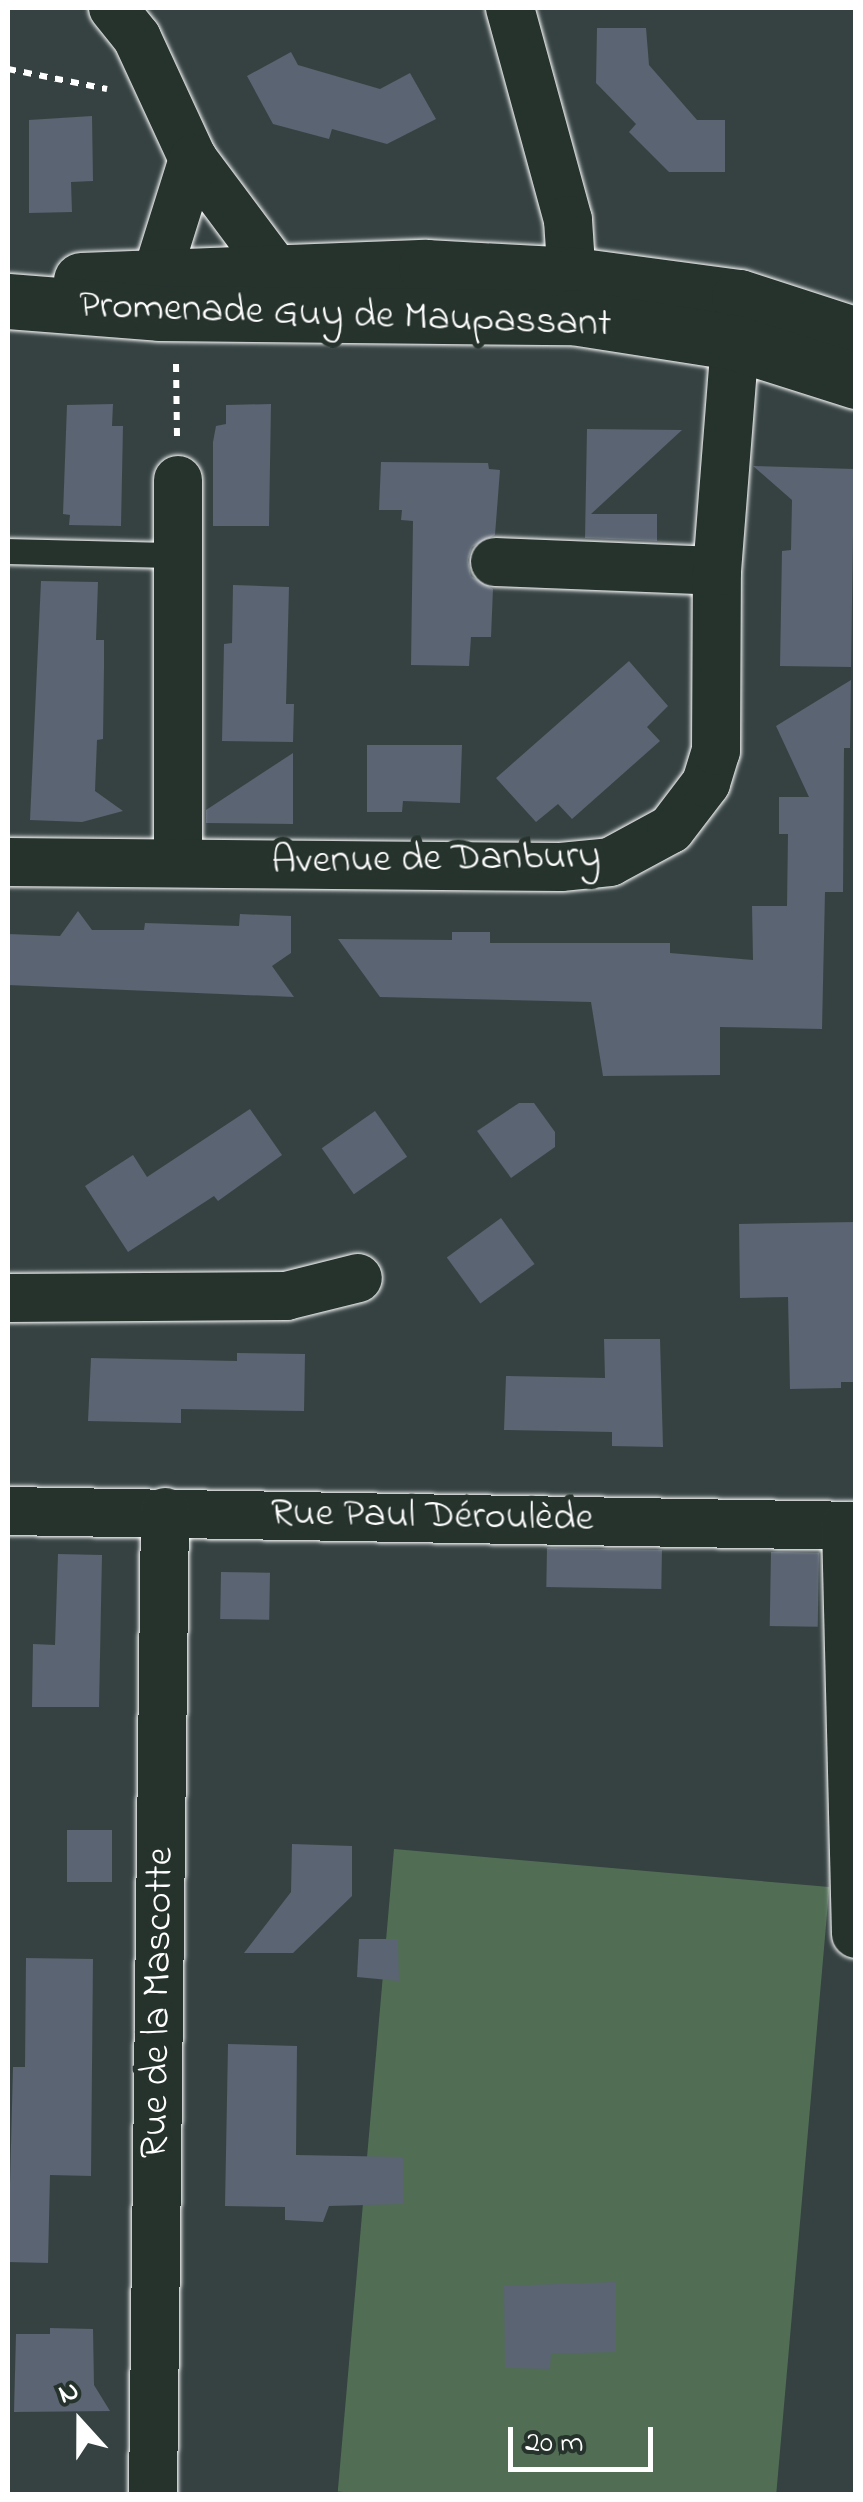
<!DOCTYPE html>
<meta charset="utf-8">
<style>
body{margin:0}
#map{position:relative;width:863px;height:2502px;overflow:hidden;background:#364242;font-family:"Indie Flower",sans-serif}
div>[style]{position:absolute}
.green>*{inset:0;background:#516e55;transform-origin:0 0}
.building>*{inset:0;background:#5a6472;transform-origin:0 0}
.path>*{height:6px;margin-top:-3px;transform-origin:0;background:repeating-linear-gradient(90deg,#fff 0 8px,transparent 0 16px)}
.roads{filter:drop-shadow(0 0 2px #fff) drop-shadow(0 0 2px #fff)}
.service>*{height:25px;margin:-12.5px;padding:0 12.5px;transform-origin:12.5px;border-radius:12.5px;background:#26332d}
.minor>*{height:48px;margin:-24px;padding:0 24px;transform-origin:24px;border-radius:24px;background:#26332d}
.tertiary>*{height:55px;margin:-27.5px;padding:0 27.5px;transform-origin:27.5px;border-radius:27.5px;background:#26332d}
span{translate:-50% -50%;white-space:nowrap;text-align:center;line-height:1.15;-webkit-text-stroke:10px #26332d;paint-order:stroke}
.street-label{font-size:40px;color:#fff}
.frame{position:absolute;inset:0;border:10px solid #fff;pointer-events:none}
.north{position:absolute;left:30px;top:2372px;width:100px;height:100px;-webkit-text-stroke:8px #26332d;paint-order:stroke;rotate:339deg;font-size:28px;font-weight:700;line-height:40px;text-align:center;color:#fff}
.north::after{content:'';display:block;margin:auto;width:35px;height:45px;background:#fff;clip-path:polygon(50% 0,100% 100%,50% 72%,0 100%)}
.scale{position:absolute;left:508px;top:2427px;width:145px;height:45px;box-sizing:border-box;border:5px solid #fff;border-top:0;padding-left:12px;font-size:30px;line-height:35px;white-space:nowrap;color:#fff;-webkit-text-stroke:8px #26332d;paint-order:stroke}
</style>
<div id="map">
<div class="green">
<i style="left:394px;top:1849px;width:437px;height:645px;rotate:5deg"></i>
</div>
<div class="building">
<i style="clip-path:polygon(597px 28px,646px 28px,649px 65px,697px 120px,725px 120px,725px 172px,669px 172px,629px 132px,636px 124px,596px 83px)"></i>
<i style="clip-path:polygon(291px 52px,298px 65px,380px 89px,410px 73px,436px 119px,387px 144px,332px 129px,329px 139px,273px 124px,247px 76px)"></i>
<i style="clip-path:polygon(92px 116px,93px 181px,71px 182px,72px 212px,29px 213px,29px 120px)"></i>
<i style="clip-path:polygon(113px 404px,112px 426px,123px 426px,121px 526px,69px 525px,70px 515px,63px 514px,67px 405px)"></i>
<i style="clip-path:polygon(271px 404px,269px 526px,213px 526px,213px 442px,216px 426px,226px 424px,226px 405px)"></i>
<i style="clip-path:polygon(587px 429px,682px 430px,591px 514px,657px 514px,657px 541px,585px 538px)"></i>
<i style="clip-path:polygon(381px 462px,488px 463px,489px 469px,500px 470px,495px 535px,472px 547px,468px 560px,471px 576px,493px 589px,491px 637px,471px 637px,469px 666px,411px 665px,413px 521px,401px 520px,402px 510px,379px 510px)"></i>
<i style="clip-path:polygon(753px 466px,854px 469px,851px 667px,780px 666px,782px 551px,791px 550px,792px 500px)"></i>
<i style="clip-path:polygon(41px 581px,98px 582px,96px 640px,104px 640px,104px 667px,103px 739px,97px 740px,95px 791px,123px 811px,82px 822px,30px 820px)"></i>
<i style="clip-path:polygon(233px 585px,289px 587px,286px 704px,294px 704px,293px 742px,222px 741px,224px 644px,232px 643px)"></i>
<i style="clip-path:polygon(629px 661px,668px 706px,647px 727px,660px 741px,572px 819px,558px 804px,536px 822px,496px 778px)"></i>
<i style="clip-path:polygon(851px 680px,850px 748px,844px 748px,843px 892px,825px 892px,822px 1029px,720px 1027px,720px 1075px,603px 1076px,591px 1002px,380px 997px,338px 939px,452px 940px,452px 932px,490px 932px,490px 943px,670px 943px,670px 953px,753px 960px,752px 906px,787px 906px,788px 834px,779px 834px,779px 797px,809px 797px,776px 726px)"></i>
<i style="clip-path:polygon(367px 745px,462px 745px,460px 803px,403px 801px,402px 812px,367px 812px)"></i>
<i style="clip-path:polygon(293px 753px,293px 824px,206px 823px,206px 810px)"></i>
<i style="clip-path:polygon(78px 911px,92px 930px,144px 930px,145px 923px,239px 926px,240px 914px,291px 916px,291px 953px,272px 966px,294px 997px,8px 985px,8px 934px,60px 936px)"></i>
<i style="clip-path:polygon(519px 1103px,534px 1103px,555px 1132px,555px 1147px,511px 1178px,477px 1131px)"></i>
<i style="clip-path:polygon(250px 1109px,282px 1155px,218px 1201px,214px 1196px,128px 1252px,85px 1186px,133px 1155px,147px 1177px)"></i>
<i style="left:375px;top:1111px;width:56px;height:65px;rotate:55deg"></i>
<i style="left:501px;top:1218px;width:57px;height:67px;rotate:54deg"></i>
<i style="clip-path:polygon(856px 1222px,856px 1382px,841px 1382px,841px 1388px,790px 1389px,788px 1297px,740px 1298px,739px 1224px)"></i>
<i style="clip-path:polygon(604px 1339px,660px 1339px,663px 1447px,612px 1446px,612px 1432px,504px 1430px,506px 1376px,605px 1378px)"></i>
<i style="clip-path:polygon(237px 1353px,305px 1354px,304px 1411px,181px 1409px,181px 1423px,88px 1421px,91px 1358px,237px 1361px)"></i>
<i style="left:547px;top:1548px;width:115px;height:39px;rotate:1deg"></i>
<i style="left:771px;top:1552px;width:48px;height:74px;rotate:1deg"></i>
<i style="clip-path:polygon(58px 1554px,102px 1555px,99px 1707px,32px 1707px,33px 1644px,55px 1645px)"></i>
<i style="left:221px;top:1572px;width:49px;height:47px;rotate:1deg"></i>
<i style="left:67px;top:1830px;width:45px;height:52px"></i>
<i style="clip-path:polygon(292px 1844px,352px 1846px,352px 1896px,293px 1953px,244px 1953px,291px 1892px)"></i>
<i style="clip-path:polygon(359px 1939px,398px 1939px,399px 1981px,357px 1977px)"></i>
<i style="clip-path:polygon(26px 1958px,93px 1959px,91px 2176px,50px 2175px,48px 2263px,8px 2262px,13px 2067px,25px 2067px)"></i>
<i style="clip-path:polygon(228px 2044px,297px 2046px,296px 2155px,403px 2157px,404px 2204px,329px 2206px,323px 2222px,285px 2220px,285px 2207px,225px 2206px)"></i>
<i style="clip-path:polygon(616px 2282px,616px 2352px,551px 2354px,550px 2369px,505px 2368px,504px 2286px)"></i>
<i style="clip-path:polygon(50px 2328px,93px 2329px,94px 2385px,110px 2411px,14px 2412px,16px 2334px,50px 2334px)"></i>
</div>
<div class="path">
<i style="left:8px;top:69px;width:101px;rotate:11.4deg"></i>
<i style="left:176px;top:364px;width:73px;rotate:89.2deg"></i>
</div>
<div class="roads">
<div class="service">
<i style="left:8px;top:551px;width:169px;rotate:1.4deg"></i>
</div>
<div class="minor">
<i style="left:113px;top:8px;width:38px;rotate:51deg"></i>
<i style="left:137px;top:38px;width:133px;rotate:65.2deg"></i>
<i style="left:193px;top:159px;width:137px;rotate:53.3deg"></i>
<i style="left:275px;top:269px;width:37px;rotate:93deg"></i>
<i style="left:510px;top:8px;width:220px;rotate:74.7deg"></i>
<i style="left:568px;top:220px;width:91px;rotate:86.2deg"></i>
<i style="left:159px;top:309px;width:35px;rotate:-93deg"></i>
<i style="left:157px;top:274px;width:121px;rotate:-72.6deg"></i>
<i style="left:495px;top:562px;width:222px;rotate:2.3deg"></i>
<i style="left:178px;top:861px;width:381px;rotate:-90deg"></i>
<i style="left:8px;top:862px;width:553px;rotate:0.52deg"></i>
<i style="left:561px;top:867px;width:49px;rotate:-5.8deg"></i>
<i style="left:610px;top:862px;width:69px;rotate:-28.4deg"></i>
<i style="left:671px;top:829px;width:58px;rotate:-52.7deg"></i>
<i style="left:706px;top:783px;width:34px;rotate:-73deg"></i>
<i style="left:716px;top:751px;width:180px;rotate:-89.7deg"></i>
<i style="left:717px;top:571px;width:268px;rotate:-85.5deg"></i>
<i style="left:8px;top:1298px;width:278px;rotate:-0.4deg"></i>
<i style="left:286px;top:1296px;width:74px;rotate:-14deg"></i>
<i style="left:8px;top:1511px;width:848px;rotate:1.01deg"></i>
<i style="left:846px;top:1526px;width:408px;rotate:88.6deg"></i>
<i style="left:153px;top:2494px;width:982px;rotate:-89.3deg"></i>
</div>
<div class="tertiary">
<i style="left:81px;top:280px;width:345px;rotate:-2.2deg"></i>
<i style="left:426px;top:267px;width:148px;rotate:3.1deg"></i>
<i style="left:574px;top:275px;width:166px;rotate:7.6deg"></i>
<i style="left:739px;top:297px;width:123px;rotate:18deg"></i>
<i style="left:8px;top:301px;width:151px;rotate:4.5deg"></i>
<i style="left:159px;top:313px;width:414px;rotate:0.6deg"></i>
<i style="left:573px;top:317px;width:162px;rotate:8.9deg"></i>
<i style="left:733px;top:342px;width:129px;rotate:17.6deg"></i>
</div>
</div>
<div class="street-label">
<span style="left:345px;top:316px;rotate:2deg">Promenade Guy de Maupassant</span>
<span style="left:436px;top:860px;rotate:-1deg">Avenue de Danbury</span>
<span style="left:432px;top:1517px;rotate:1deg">Rue Paul Déroulède</span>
<span style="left:159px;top:2003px;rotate:-89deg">Rue de la Mascotte</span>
</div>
<div class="frame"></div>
<div class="north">N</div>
<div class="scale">20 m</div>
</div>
